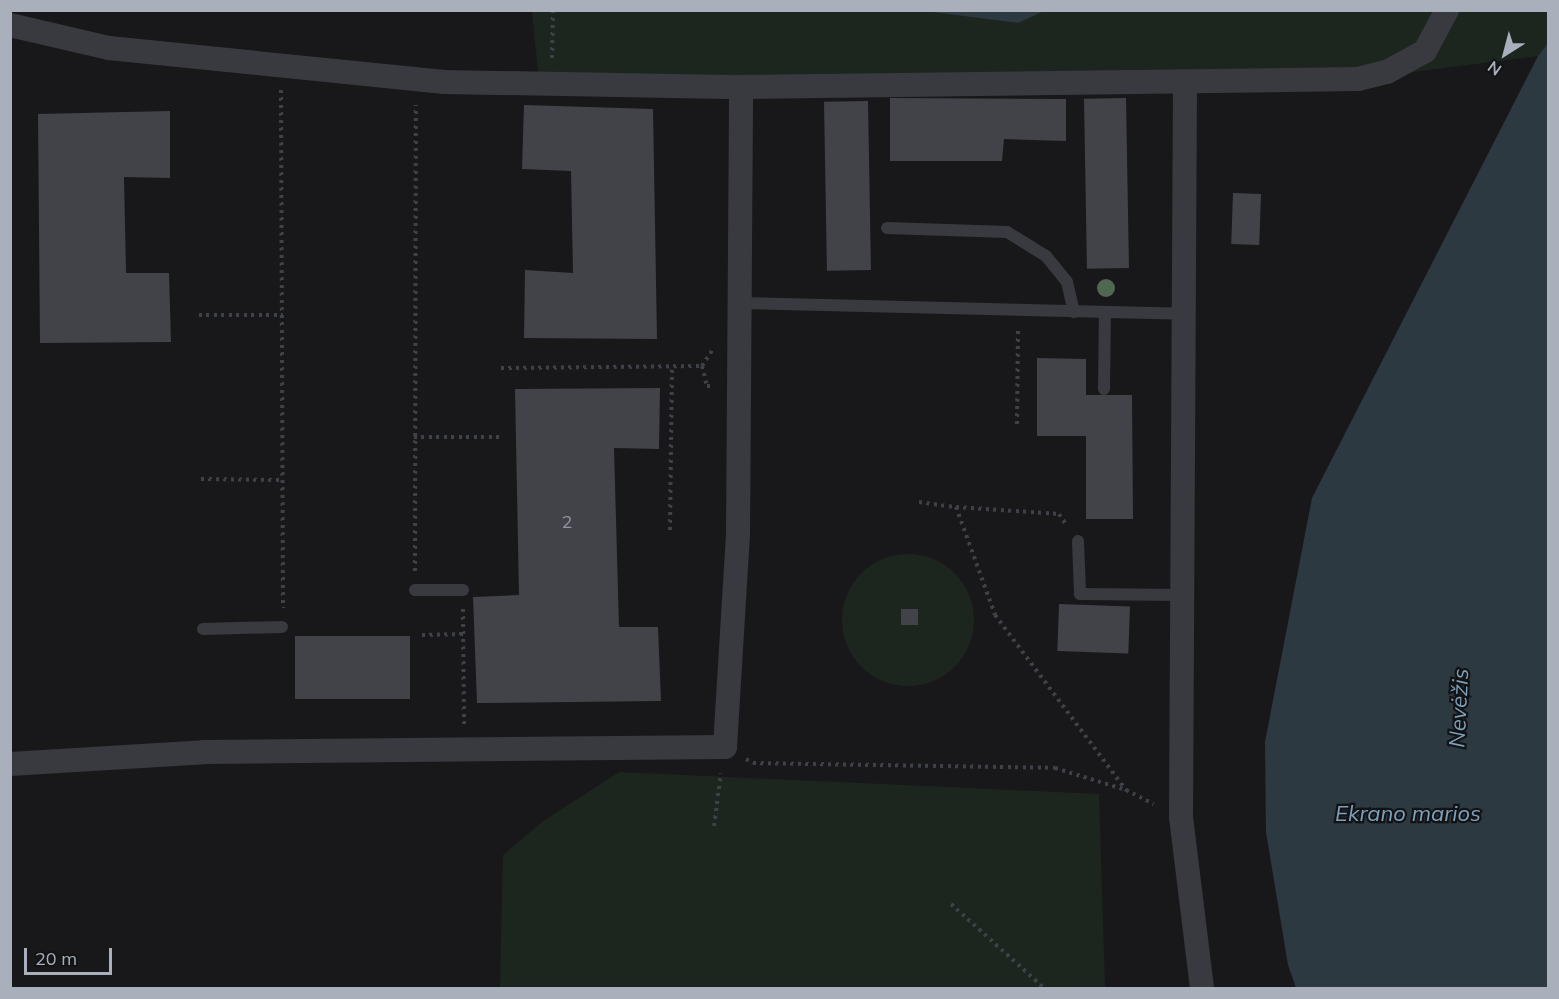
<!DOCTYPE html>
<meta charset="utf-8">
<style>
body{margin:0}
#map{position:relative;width:1559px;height:999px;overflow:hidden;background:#18181b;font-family:Mulish,sans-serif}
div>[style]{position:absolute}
.green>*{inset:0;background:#1d261e}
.round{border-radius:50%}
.water>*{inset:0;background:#2c3940}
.building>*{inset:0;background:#424348;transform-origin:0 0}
.path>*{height:4px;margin-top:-2px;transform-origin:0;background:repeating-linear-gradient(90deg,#3e4147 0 3px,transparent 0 7.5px)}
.lane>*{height:12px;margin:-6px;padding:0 6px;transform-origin:6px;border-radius:6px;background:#393a40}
.street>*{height:24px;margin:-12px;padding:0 12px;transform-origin:12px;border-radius:12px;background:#393a40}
.trees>*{width:18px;height:18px;margin:-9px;border-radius:50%;background:#506751}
span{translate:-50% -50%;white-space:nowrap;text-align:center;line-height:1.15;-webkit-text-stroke:4.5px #131316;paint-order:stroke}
.number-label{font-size:18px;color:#8f959f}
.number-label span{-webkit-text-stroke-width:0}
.water-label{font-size:22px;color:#7da1ba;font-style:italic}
.frame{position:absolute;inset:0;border:12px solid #a9b0bc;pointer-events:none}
.north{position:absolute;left:1475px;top:24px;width:60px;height:60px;-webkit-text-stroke:4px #131316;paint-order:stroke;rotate:216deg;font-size:16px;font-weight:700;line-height:24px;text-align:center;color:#a9b0bc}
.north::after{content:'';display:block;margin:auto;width:21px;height:27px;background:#a9b0bc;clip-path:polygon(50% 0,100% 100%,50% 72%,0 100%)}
.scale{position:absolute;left:24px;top:948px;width:88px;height:27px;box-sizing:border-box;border:3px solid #a9b0bc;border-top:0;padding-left:8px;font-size:18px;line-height:21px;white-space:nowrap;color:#a9b0bc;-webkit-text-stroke:4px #131316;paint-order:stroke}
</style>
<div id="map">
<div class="green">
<i style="clip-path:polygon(925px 10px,1018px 23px,1044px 10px,1548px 10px,1548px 43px,1538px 56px,1358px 79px,539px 81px,532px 11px)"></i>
<i class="round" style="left:842px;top:554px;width:132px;height:132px"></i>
<i style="clip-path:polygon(619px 772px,1099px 794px,1105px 988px,500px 988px,503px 855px,542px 822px)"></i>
</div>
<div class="water">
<i style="clip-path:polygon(925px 11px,1044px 11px,1018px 23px)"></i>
<i style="clip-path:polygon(1548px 43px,1548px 988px,1296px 988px,1288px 965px,1266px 832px,1265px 742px,1312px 498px,1538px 56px)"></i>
</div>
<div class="building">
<i style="clip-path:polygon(890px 98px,1066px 99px,1066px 141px,1004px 139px,1002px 161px,890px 161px)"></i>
<i style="left:1126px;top:98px;width:170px;height:42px;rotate:89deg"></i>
<i style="left:868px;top:101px;width:169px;height:44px;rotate:89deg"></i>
<i style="clip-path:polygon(524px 105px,653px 109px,657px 339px,524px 338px,525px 270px,573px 273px,571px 171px,522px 169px)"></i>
<i style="clip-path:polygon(170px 111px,170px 178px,124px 177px,126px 273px,169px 273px,171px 342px,40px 343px,38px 114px)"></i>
<i style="left:1233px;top:193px;width:28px;height:51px;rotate:2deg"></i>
<i style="clip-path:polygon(1037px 358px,1086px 359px,1086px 395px,1132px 395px,1133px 519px,1086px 519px,1086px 436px,1037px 436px)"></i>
<i style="clip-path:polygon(660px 388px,659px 449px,614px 448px,619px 627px,658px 627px,661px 701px,477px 703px,473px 597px,519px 595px,515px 389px)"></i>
<i style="left:1059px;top:604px;width:71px;height:47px;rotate:2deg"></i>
<i style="left:901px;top:609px;width:17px;height:16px"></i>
<i style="left:295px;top:636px;width:115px;height:63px"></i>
</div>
<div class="path">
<i style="left:552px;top:58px;width:48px;rotate:-88.8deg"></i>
<i style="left:281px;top:90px;width:518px;rotate:89.78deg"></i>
<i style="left:199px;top:315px;width:84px"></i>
<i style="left:702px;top:366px;width:20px;rotate:-57deg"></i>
<i style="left:501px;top:368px;width:201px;rotate:-0.6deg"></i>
<i style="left:702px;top:366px;width:21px;rotate:76deg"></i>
<i style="left:707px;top:386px;width:6px"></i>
<i style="left:1017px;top:424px;width:95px;rotate:-89.4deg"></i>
<i style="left:414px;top:437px;width:86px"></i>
<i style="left:201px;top:479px;width:82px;rotate:0.7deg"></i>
<i style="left:919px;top:502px;width:37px;rotate:8deg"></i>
<i style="left:956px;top:507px;width:115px;rotate:70.1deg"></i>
<i style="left:995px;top:615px;width:219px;rotate:53.2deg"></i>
<i style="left:956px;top:507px;width:103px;rotate:3.9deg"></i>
<i style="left:1059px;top:514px;width:14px;rotate:56deg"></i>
<i style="left:670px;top:530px;width:164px;rotate:-89.3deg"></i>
<i style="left:415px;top:571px;width:466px;rotate:-89.9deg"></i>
<i style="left:463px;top:609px;width:115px;rotate:89.5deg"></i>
<i style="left:422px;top:635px;width:42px;rotate:-1.4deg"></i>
<i style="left:746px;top:759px;width:8px;rotate:30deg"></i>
<i style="left:753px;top:763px;width:302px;rotate:0.9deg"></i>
<i style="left:1055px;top:768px;width:74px;rotate:17.2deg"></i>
<i style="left:1126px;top:790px;width:31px;rotate:27deg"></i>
<i style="left:714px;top:826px;width:53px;rotate:-82.5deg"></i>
<i style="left:951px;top:904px;width:125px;rotate:42.1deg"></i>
</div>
<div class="lane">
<i style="left:887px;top:228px;width:120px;rotate:1.9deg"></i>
<i style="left:1007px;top:232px;width:46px;rotate:31.6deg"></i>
<i style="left:1046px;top:256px;width:33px;rotate:51deg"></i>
<i style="left:1067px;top:282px;width:31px;rotate:77deg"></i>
<i style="left:740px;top:303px;width:443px;rotate:1.4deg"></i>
<i style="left:1104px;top:389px;width:77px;rotate:-89.3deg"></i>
<i style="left:1078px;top:541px;width:53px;rotate:87.8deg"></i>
<i style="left:1080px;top:594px;width:101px;rotate:0.6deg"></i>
<i style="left:415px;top:590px;width:48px"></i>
<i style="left:203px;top:629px;width:79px;rotate:-1.5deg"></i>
</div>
<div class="street">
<i style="left:10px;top:25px;width:102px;rotate:13.1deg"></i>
<i style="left:109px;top:48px;width:337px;rotate:5.8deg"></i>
<i style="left:444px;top:82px;width:297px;rotate:1deg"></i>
<i style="left:741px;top:87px;width:617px;rotate:-0.74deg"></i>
<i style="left:1358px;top:79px;width:30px;rotate:-14deg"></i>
<i style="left:1387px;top:72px;width:43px;rotate:-28.9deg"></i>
<i style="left:1425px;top:51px;width:47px;rotate:-61.8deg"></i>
<i style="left:1185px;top:82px;width:735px;rotate:90.31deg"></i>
<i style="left:1181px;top:817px;width:172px;rotate:83deg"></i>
<i style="left:10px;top:764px;width:194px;rotate:-3.5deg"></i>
<i style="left:204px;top:752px;width:521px;rotate:-0.55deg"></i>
<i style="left:725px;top:747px;width:212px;rotate:-86.5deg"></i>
<i style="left:738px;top:535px;width:448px;rotate:-89.6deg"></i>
</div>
<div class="trees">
<i style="left:1106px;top:288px"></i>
</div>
<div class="number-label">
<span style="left:567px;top:522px">2</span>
</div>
<div class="water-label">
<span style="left:1459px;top:708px;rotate:-87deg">Nevėžis</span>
<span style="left:1408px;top:814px">Ekrano marios</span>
</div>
<div class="frame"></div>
<div class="north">N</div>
<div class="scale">20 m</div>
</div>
